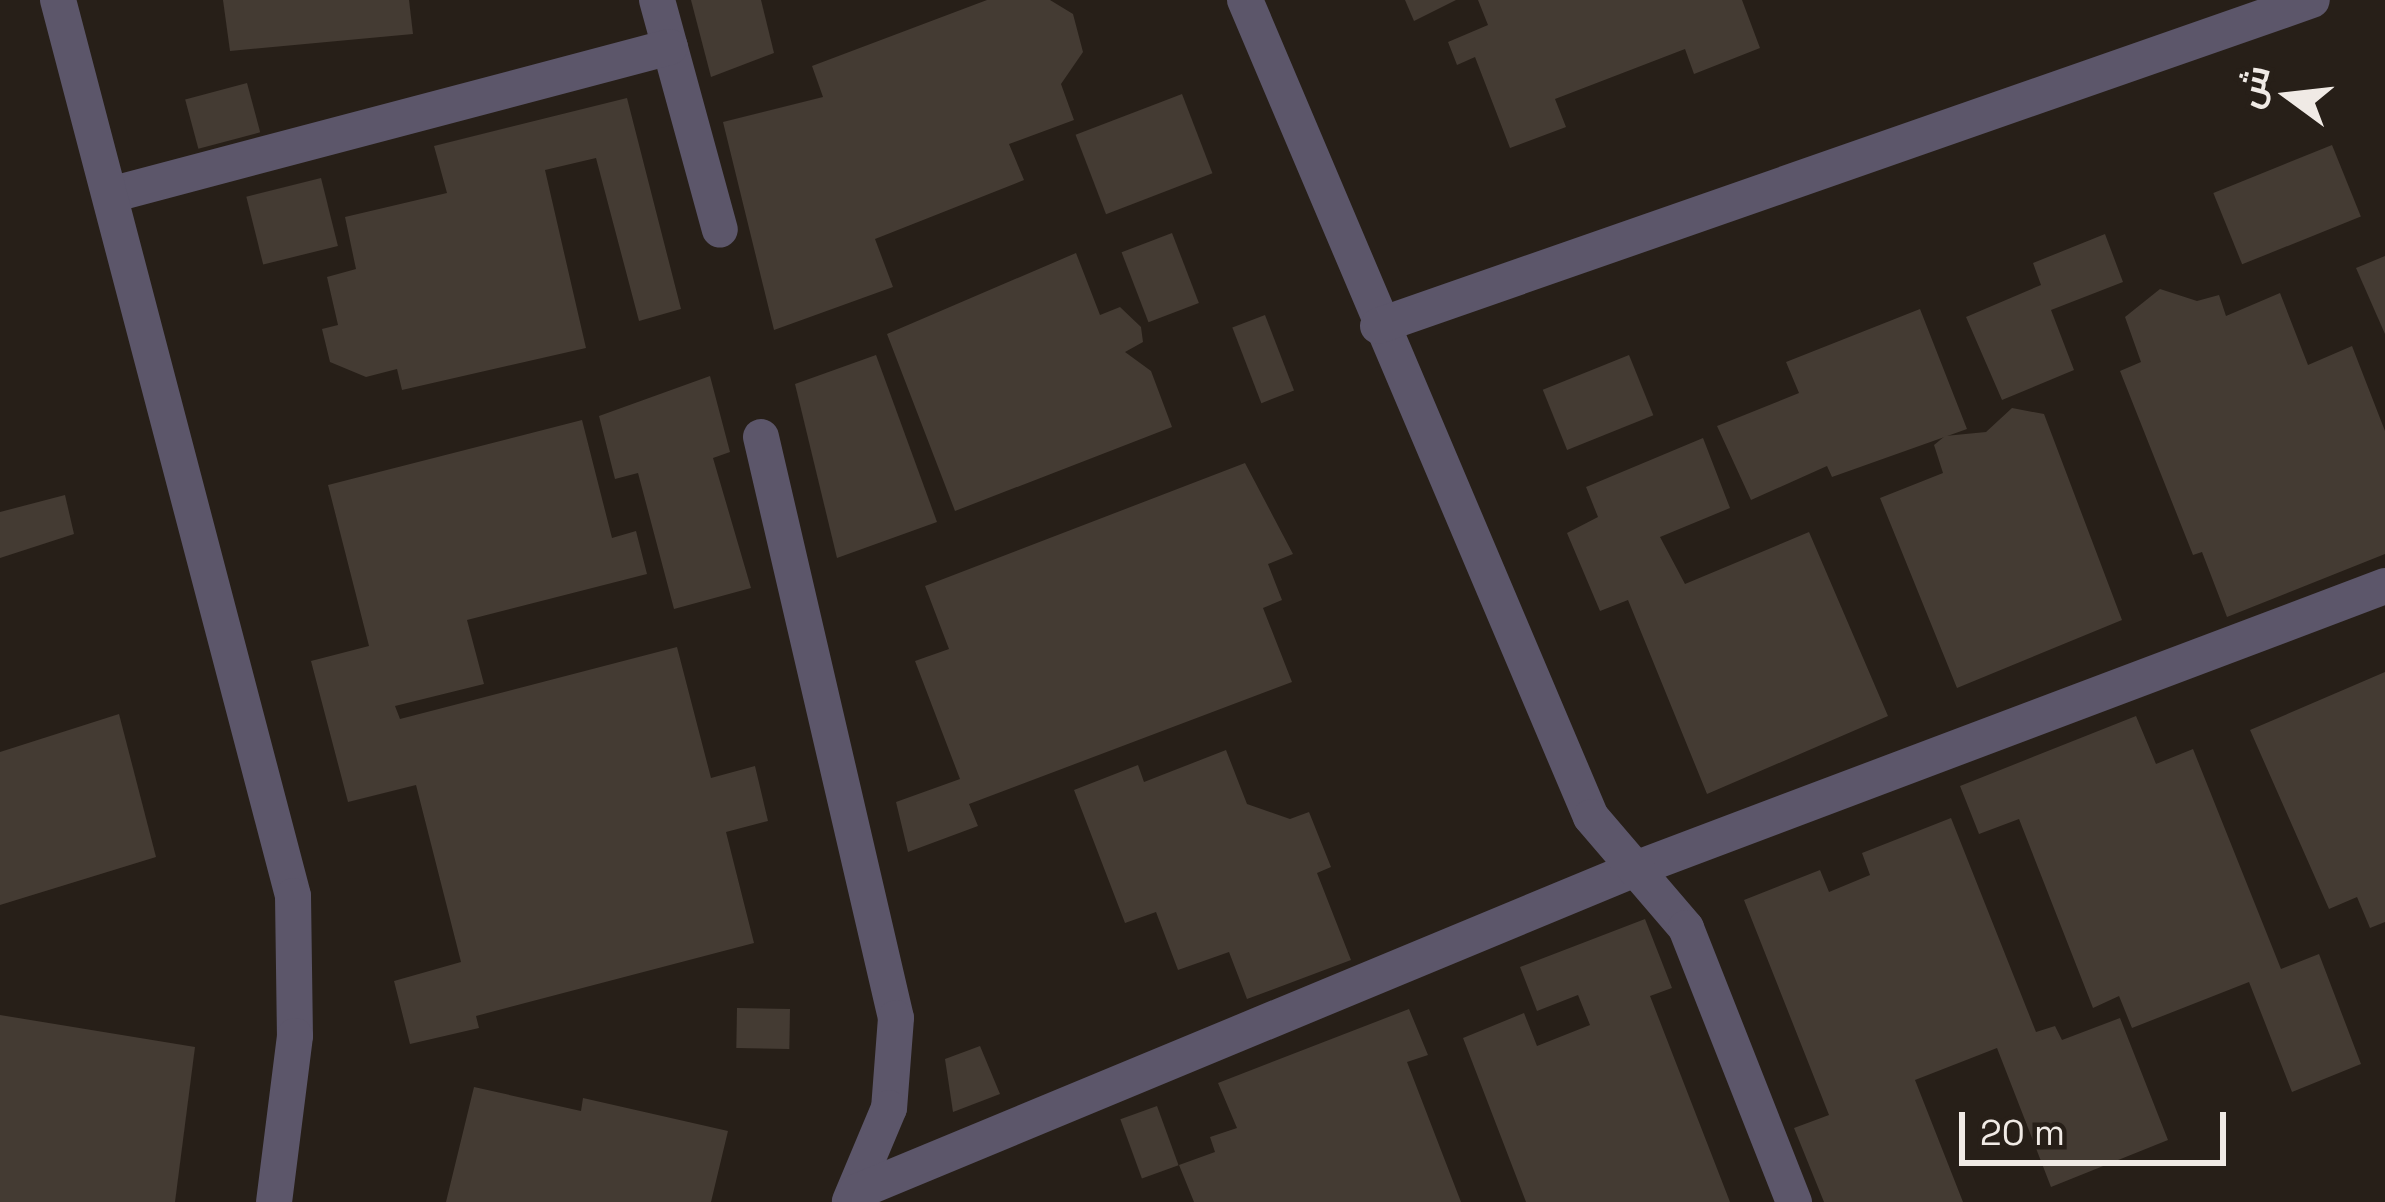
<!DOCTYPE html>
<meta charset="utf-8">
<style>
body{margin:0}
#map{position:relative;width:2385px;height:1202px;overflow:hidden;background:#271f18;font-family:"Space Grotesk",Cairo,sans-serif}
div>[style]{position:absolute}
.building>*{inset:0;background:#443b33;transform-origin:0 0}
.lane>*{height:36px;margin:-18px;padding:0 18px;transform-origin:18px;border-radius:18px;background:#5c566a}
.street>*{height:36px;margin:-18px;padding:0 18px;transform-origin:18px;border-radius:18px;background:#5c566a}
span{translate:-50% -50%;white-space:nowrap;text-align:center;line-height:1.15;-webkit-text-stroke:10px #271f18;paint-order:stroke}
.north{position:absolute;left:2229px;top:36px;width:120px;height:120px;-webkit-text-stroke:9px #271f18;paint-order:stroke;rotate:285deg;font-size:33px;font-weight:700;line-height:48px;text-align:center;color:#f0eae5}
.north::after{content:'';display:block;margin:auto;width:42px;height:54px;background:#f0eae5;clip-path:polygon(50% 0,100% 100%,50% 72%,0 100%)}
.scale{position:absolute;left:1959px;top:1112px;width:267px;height:54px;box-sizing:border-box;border:6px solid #f0eae5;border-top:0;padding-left:15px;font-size:36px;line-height:42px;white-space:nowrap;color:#f0eae5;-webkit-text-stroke:9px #271f18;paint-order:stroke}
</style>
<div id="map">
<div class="building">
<i style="clip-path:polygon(223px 0,409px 0,413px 34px,230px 51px)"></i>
<i style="clip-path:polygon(691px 0,761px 0,774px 53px,711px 77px)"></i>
<i style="clip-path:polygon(987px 0,1050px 0,1073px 14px,1083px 52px,1061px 84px,1074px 120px,1009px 144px,1024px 180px,875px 239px,893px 287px,774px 330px,723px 122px,823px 97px,812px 66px)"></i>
<i style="clip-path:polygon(1405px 0,1456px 0,1414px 21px)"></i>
<i style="clip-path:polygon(1478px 0,1742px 0,1760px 48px,1694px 74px,1685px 49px,1555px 99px,1566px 127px,1510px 148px,1475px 57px,1457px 65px,1448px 42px,1488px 25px)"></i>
<i style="left:247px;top:83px;width:51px;height:64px;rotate:75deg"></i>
<i style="left:1182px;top:94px;width:85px;height:114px;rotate:69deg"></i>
<i style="clip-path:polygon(627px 98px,681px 309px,639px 321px,596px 158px,545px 170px,586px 348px,402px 390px,397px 369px,366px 377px,330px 362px,322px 329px,338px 325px,327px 277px,356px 269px,345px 217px,447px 193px,434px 146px)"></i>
<i style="left:2332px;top:145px;width:77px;height:128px;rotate:68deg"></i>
<i style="left:321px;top:178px;width:70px;height:77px;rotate:76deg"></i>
<i style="left:1172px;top:233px;width:75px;height:54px;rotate:69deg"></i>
<i style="clip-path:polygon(2105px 234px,2123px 282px,2051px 310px,2074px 370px,2002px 400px,1966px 317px,2041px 285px,2033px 263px)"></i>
<i style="clip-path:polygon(1076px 253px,1100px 315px,1120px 307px,1141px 327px,1143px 342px,1125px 352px,1151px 371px,1172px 427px,955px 511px,887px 334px)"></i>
<i style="clip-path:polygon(2385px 256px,2385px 334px,2356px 268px)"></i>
<i style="clip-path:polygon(2160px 289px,2197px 301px,2219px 295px,2226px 316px,2280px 293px,2308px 365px,2352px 346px,2385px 431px,2385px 554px,2227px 617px,2202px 552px,2193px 555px,2120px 371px,2141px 362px,2125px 317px)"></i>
<i style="clip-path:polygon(1920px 309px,1967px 429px,1832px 477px,1827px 466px,1751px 500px,1717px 426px,1799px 393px,1786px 362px)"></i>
<i style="left:1265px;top:315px;width:81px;height:35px;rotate:69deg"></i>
<i style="clip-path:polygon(876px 355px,937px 522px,837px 558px,795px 384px)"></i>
<i style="left:1629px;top:355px;width:65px;height:93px;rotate:68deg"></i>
<i style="clip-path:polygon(710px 376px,730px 452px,713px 458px,751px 588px,674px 609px,638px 473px,615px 479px,599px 416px)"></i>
<i style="clip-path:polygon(2012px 408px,2044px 414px,2122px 620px,1957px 688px,1880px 498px,1943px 473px,1934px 445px,1945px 436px,1986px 432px)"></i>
<i style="clip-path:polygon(582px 420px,612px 538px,636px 531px,647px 574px,467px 620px,484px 684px,395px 706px,400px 719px,677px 647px,711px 778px,755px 766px,768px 821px,726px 832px,754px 943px,476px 1016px,479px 1028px,410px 1044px,394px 981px,461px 962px,416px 785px,348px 802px,311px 661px,369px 646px,328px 485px)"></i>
<i style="clip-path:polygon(1703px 438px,1730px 508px,1660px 537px,1685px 584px,1809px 532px,1888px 716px,1707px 794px,1628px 600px,1600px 611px,1567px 533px,1598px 517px,1586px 487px)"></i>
<i style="clip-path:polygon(1245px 463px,1293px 554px,1268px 564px,1282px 600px,1263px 608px,1292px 682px,969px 804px,978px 826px,908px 852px,896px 802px,960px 779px,915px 661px,949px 649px,925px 586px)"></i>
<i style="clip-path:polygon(65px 495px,74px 534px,0 558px,0 512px)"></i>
<i style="clip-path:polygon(2385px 672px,2385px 922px,2370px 928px,2357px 897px,2329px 909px,2250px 730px)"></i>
<i style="clip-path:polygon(119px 714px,156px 857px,0 905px,0 752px)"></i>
<i style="clip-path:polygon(2136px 716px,2156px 764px,2193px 749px,2281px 969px,2319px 954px,2361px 1064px,2292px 1092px,2249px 982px,2132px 1028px,2119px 996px,2093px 1008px,2019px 819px,1979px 834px,1960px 786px)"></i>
<i style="clip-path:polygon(1226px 750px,1247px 804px,1290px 819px,1309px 812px,1331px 867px,1317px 873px,1351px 960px,1247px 999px,1229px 952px,1178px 970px,1156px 912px,1125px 923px,1074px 790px,1138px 765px,1144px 782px)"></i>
<i style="clip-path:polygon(1951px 818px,2036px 1032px,2055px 1026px,2062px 1040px,2120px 1018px,2168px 1140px,2051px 1187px,1997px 1048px,1915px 1080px,1963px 1202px,1824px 1202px,1794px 1128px,1829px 1115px,1744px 900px,1820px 870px,1829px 892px,1870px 875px,1862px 853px)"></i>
<i style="clip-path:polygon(1645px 919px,1672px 988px,1650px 996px,1730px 1202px,1526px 1202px,1463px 1038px,1524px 1013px,1537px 1046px,1590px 1025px,1578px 995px,1537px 1011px,1520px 967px)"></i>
<i style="left:737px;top:1008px;width:53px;height:40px;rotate:1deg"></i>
<i style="clip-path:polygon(1409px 1009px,1428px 1055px,1407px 1062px,1461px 1202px,1194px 1202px,1179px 1165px,1215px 1152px,1210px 1137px,1237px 1128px,1218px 1083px)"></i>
<i style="clip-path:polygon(0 1015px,195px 1047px,175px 1202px,0 1202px)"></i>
<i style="clip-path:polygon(980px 1046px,1000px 1094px,953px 1112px,945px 1059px)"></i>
<i style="clip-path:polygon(474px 1087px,581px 1111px,583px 1098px,728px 1131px,711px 1202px,446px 1202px)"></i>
<i style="left:1157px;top:1106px;width:63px;height:39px;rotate:70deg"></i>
</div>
<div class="lane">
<i style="left:657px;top:0;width:238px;rotate:74.7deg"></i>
<i style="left:114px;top:194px;width:575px;rotate:-14.81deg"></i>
<i style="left:761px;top:437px;width:596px;rotate:76.92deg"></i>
<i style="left:896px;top:1018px;width:90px;rotate:94.4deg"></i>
<i style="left:889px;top:1108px;width:101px;rotate:112.8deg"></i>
<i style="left:854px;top:1193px;width:846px;rotate:-22.53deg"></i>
<i style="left:1635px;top:869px;width:802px;rotate:-20.67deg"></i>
</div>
<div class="street">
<i style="left:58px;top:0;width:926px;rotate:75.3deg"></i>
<i style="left:293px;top:896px;width:140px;rotate:89.2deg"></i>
<i style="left:295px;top:1036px;width:167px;rotate:97.2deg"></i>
<i style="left:1245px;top:0;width:887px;rotate:67.05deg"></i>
<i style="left:1591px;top:817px;width:146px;rotate:49.4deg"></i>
<i style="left:1686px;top:928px;width:295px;rotate:68.5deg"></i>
<i style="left:1378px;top:326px;width:989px;rotate:-19.24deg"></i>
</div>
<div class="north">ش</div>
<div class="scale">20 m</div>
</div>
